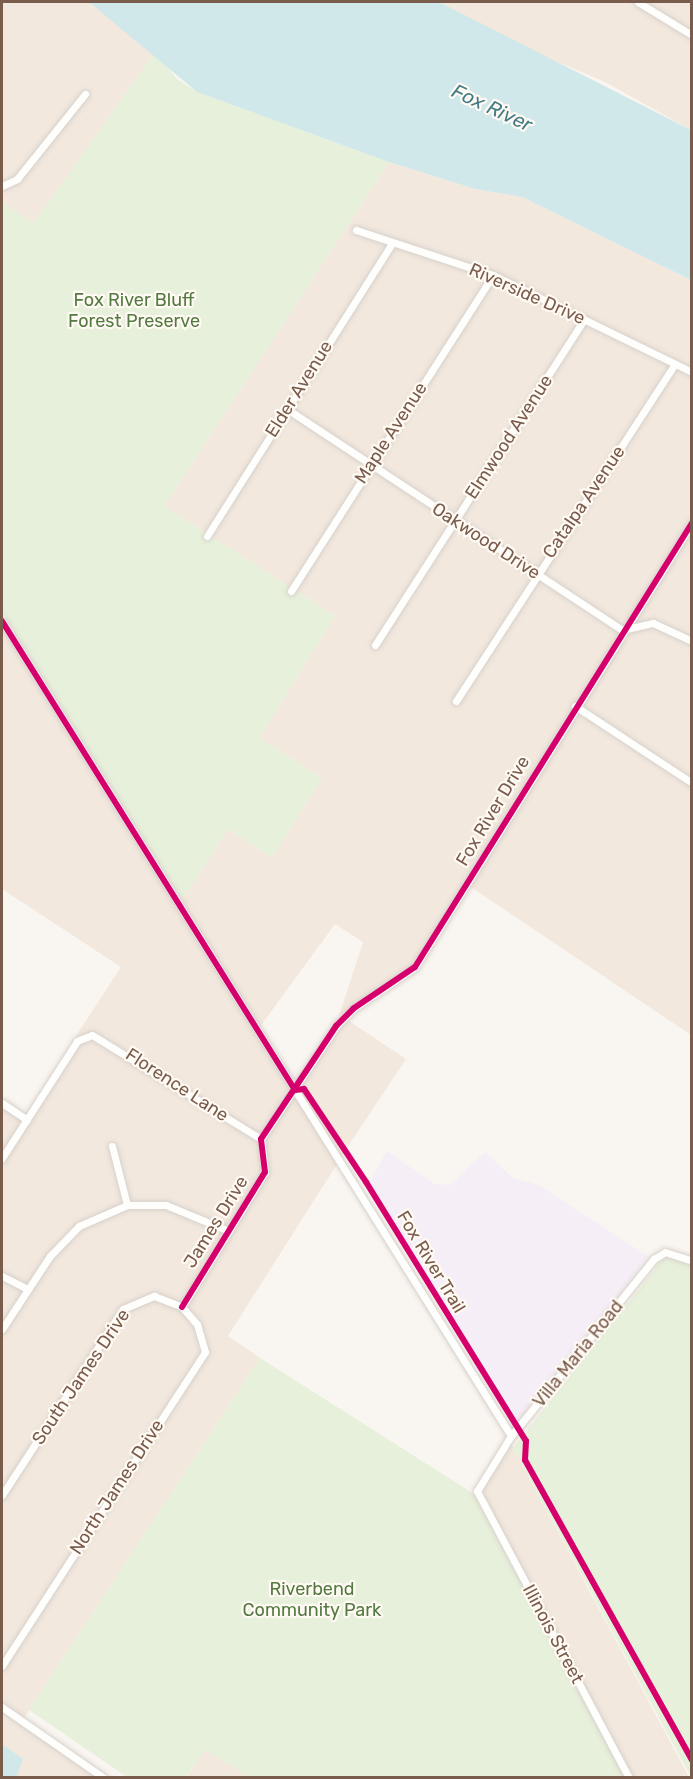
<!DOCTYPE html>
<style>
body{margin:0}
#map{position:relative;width:693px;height:1779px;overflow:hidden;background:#f9f5f0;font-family:Rubik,sans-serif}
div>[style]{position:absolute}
.residential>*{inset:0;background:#f2e8de}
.education>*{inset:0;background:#f6eef6}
.green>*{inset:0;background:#e7f0db}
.water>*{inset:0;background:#d0e8ea}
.roads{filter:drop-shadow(0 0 2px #d7d1cb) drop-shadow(0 0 2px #d7d1cb)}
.street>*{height:7px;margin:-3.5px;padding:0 3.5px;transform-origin:3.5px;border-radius:3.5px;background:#fefefd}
.cycleway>*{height:6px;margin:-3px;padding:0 3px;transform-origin:3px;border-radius:3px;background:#d6006c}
span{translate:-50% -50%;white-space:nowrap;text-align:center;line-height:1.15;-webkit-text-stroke:4.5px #fffaf3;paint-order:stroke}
.street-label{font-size:18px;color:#7a5c4d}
.park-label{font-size:18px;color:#537a41}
.water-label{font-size:20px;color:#437c86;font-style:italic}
.frame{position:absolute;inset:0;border:3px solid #7a5c4d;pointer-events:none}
</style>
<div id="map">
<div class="residential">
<i style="clip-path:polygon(2px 2px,89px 2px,155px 52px,33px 225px,2px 202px)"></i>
<i style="clip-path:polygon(439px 2px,691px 2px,691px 130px,605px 82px,508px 41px)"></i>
<i style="clip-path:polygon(389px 162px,475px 189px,522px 197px,691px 280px,691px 1035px,465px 883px,415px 963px,339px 1016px,363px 942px,335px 924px,259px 1028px,182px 900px,228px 829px,272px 858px,322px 778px,259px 738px,335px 616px,164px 506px)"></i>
<i style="clip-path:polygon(2px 629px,291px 1090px,260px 1136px,97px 1033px,74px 1039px,121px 967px,2px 889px)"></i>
<i style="clip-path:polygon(346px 1019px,406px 1059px,339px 1160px,297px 1090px)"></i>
<i style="clip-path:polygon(92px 1037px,260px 1143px,294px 1093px,337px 1164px,228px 1336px,260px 1358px,24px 1718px,2px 1703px,2px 1106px,27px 1123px,79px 1043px)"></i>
<i style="clip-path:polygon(511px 1443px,513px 1448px,689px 1777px,633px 1777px,480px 1491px)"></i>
<i style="clip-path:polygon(2px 1710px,102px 1777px,2px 1777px)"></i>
<i style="clip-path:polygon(205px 1749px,250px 1777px,186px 1778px)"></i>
</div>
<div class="education">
<i style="clip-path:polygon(387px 1151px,435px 1184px,450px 1185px,485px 1152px,513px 1178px,539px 1185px,649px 1257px,516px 1425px,368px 1185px)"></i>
</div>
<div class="green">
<i style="clip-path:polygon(155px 52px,177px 79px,197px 92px,389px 162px,164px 506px,335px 616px,259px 738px,322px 778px,272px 858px,228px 829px,182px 900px,2px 612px,2px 202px,33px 224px)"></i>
<i style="clip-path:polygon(671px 1258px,691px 1265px,691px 1777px,513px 1448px,663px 1259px)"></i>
<i style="clip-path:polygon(260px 1358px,474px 1494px,626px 1777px,250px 1777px,205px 1750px,186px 1777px,127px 1777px,29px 1710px)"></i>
</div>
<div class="water">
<i style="clip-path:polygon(89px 2px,439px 2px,691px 130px,691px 280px,522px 197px,475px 189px,389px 162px,197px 92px)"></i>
<i style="clip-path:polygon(2px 1744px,23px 1759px,16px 1777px,2px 1777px)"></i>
</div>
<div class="roads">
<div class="street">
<i style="left:638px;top:2px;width:63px;rotate:31.4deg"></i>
<i style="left:2px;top:186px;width:17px;rotate:-25deg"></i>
<i style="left:17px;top:179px;width:109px;rotate:-51.3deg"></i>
<i style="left:356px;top:230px;width:144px;rotate:18.2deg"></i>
<i style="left:493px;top:275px;width:221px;rotate:26deg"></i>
<i style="left:287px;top:409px;width:401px;rotate:33.4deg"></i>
<i style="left:622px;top:630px;width:32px;rotate:-13deg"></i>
<i style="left:653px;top:623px;width:43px;rotate:24.8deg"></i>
<i style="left:207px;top:536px;width:347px;rotate:-57.7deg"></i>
<i style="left:291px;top:591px;width:375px;rotate:-57.4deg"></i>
<i style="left:2px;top:621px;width:961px;rotate:58.01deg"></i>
<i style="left:375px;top:645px;width:387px;rotate:-57.3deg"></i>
<i style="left:456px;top:701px;width:402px;rotate:-57deg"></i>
<i style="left:575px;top:706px;width:140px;rotate:33.3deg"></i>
<i style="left:2px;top:1103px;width:30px;rotate:34deg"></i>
<i style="left:112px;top:1146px;width:61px;rotate:75.7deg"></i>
<i style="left:2px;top:1158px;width:139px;rotate:-57.3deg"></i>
<i style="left:77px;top:1041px;width:16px;rotate:-22deg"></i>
<i style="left:92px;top:1035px;width:198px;rotate:31.6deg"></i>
<i style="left:2px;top:1276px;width:29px;rotate:27deg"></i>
<i style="left:182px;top:1307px;width:158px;rotate:-58.4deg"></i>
<i style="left:265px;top:1172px;width:33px;rotate:-97deg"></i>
<i style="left:261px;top:1139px;width:136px;rotate:-56.4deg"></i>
<i style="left:336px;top:1026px;width:25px;rotate:-45deg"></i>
<i style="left:354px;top:1008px;width:73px;rotate:-33.9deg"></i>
<i style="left:415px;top:967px;width:523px;rotate:-58.04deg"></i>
<i style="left:2px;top:1329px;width:87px;rotate:-56.7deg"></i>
<i style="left:50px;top:1256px;width:42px;rotate:-46deg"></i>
<i style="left:79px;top:1226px;width:52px;rotate:-23.6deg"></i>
<i style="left:127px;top:1205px;width:39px"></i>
<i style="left:166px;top:1205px;width:68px;rotate:22.4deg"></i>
<i style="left:2px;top:1495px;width:222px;rotate:-57deg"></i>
<i style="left:123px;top:1309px;width:34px;rotate:-23deg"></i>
<i style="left:154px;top:1296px;width:30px;rotate:21deg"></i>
<i style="left:182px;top:1307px;width:23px;rotate:49deg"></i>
<i style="left:197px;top:1324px;width:29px;rotate:74deg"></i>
<i style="left:205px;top:1352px;width:374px;rotate:122.9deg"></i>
<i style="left:2px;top:1707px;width:124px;rotate:34.8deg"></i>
<i style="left:629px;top:1778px;width:325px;rotate:-117.9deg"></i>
<i style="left:477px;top:1491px;width:65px;rotate:-58.3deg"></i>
<i style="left:511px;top:1436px;width:228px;rotate:-51.1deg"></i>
<i style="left:654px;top:1259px;width:13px;rotate:-32deg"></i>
<i style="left:665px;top:1252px;width:28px;rotate:18deg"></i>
</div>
</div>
<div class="cycleway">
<i style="left:2px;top:621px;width:553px;rotate:58.01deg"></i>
<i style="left:295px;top:1090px;width:9px;rotate:-6deg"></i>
<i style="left:304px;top:1089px;width:112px;rotate:56.3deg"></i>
<i style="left:366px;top:1182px;width:304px;rotate:58.3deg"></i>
<i style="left:526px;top:1441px;width:19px;rotate:93deg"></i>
<i style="left:525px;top:1460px;width:343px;rotate:60.9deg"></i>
<i style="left:182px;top:1307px;width:158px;rotate:-58.4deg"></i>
<i style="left:265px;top:1172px;width:33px;rotate:-97deg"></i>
<i style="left:261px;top:1139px;width:136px;rotate:-56.4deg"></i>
<i style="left:336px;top:1026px;width:25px;rotate:-45deg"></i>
<i style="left:354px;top:1008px;width:73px;rotate:-33.9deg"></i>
<i style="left:415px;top:967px;width:523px;rotate:-58.04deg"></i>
</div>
<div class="street-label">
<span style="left:527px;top:294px;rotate:24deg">Riverside Drive</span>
<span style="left:299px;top:389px;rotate:-58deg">Elder Avenue</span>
<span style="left:391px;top:433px;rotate:-57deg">Maple Avenue</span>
<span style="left:509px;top:437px;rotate:-57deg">Elmwood Avenue</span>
<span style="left:584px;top:502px;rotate:-56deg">Catalpa Avenue</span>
<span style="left:486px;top:541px;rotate:33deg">Oakwood Drive</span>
<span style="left:493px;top:811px;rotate:-59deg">Fox River Drive</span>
<span style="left:177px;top:1085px;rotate:33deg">Florence Lane</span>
<span style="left:216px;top:1222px;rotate:-58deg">James Drive</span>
<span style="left:431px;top:1262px;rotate:59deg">Fox River Trail</span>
<span style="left:578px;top:1354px;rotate:-51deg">Villa Maria Road</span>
<span style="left:81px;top:1377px;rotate:-56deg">South James Drive</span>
<span style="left:117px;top:1487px;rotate:-57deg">North James Drive</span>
<span style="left:553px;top:1634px;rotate:62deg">Illinois Street</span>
</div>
<div class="park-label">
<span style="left:134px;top:311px">Fox River Bluff<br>Forest Preserve</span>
<span style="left:312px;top:1600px">Riverbend<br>Community Park</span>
</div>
<div class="water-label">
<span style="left:492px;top:108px;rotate:25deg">Fox River</span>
</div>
<div class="frame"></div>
</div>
